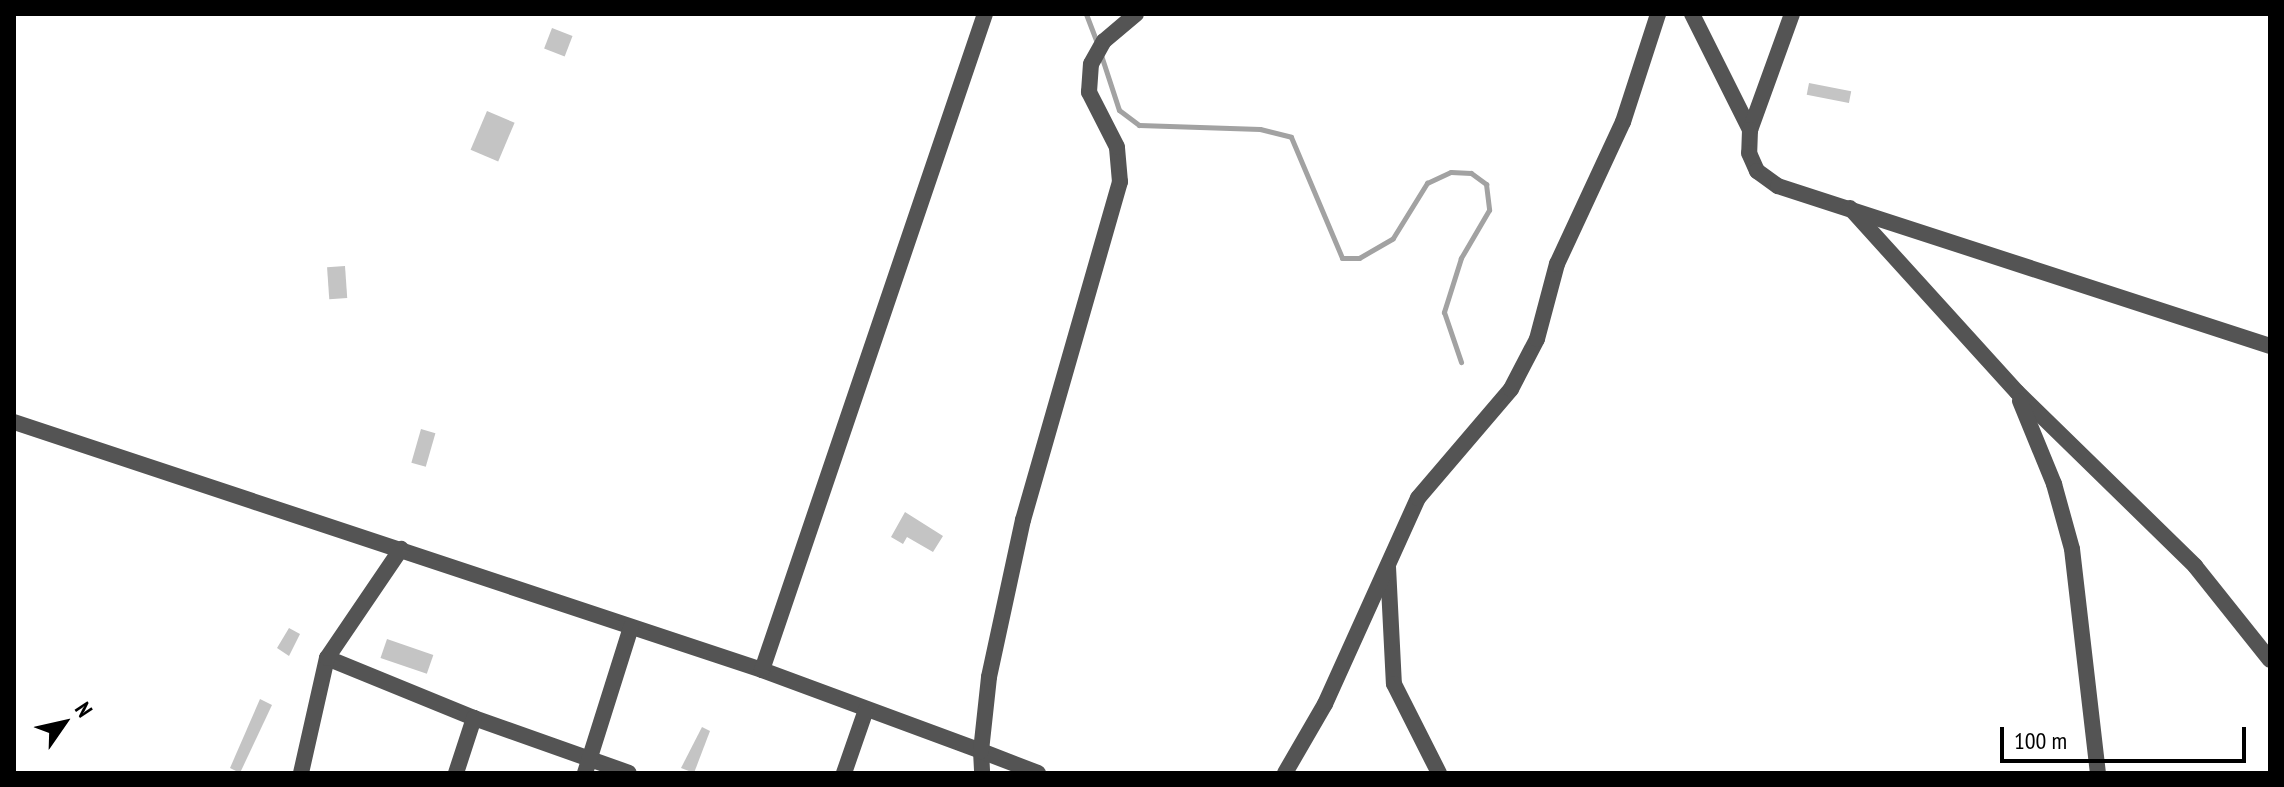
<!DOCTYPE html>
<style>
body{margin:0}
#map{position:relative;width:2284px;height:787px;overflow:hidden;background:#fff;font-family:"PT Sans Narrow",sans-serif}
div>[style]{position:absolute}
.stream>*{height:5px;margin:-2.5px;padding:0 2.5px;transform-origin:2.5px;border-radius:2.5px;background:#a2a2a2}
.building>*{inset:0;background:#c4c4c4;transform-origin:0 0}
.minor>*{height:16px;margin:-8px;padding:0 8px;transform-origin:8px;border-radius:8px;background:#545454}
span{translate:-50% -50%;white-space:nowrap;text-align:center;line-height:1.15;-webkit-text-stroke:6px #fff;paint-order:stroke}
.frame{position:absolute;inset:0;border:16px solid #000;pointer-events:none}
.north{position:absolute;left:24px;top:683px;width:80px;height:80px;-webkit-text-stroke:6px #fff;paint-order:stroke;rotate:56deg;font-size:22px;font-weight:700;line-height:32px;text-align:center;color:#000}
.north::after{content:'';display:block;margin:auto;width:28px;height:36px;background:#000;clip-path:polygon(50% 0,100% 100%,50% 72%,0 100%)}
.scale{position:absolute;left:2000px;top:727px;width:246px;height:36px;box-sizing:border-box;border:4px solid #000;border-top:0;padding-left:10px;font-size:24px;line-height:28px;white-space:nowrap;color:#000;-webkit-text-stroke:6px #fff;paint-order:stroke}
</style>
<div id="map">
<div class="stream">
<i style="left:1086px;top:14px;width:34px;rotate:69deg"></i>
<i style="left:1101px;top:55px;width:58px;rotate:71.9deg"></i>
<i style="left:1119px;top:110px;width:25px;rotate:37deg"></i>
<i style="left:1139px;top:125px;width:121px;rotate:1.9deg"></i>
<i style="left:1260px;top:129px;width:32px;rotate:14deg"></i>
<i style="left:1291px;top:137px;width:131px;rotate:67.1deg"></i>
<i style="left:1342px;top:258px;width:17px"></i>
<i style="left:1359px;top:258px;width:39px;rotate:-30deg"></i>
<i style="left:1393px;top:238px;width:65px;rotate:-58.3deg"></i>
<i style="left:1427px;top:183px;width:26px;rotate:-25deg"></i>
<i style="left:1451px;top:172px;width:20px;rotate:3deg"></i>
<i style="left:1471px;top:173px;width:19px;rotate:36deg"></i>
<i style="left:1486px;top:184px;width:26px;rotate:83deg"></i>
<i style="left:1489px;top:210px;width:56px;rotate:120.3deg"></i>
<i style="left:1461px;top:258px;width:57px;rotate:107.5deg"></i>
<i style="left:1444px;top:312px;width:53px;rotate:71.2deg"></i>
</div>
<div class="building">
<i style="left:552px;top:28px;width:22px;height:22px;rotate:21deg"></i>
<i style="left:1809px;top:83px;width:43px;height:12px;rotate:11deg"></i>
<i style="left:487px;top:111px;width:30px;height:42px;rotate:23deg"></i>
<i style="left:345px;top:266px;width:32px;height:18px;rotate:86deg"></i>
<i style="left:421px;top:429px;width:15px;height:35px;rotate:16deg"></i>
<i style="clip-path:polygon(905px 512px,943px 536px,933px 552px,907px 537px,903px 544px,891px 537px)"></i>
<i style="clip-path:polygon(289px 628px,300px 634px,289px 656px,277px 648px)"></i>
<i style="left:387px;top:639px;width:49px;height:20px;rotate:19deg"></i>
<i style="clip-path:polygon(260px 699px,272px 705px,240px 773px,230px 768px)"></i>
<i style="clip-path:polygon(702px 727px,710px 731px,694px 773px,681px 768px)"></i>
</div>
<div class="minor">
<i style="left:1692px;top:14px;width:130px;rotate:63.4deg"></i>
<i style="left:1792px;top:14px;width:123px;rotate:109.9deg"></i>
<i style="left:1750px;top:130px;width:23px;rotate:92deg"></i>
<i style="left:1749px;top:153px;width:20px;rotate:66deg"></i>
<i style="left:1757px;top:171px;width:26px;rotate:36deg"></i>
<i style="left:1778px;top:186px;width:517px;rotate:18.01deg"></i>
<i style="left:1850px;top:208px;width:248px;rotate:47.8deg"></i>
<i style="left:2017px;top:392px;width:249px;rotate:44.3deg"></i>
<i style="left:2195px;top:566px;width:120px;rotate:51.4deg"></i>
<i style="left:2020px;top:401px;width:90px;rotate:67.7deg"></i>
<i style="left:2054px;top:484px;width:67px;rotate:74.5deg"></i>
<i style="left:2072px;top:549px;width:226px;rotate:83.4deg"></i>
<i style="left:14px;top:422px;width:788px;rotate:18.34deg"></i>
<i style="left:762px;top:670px;width:233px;rotate:20.3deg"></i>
<i style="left:981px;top:751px;width:22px;rotate:87deg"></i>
<i style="left:1388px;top:567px;width:117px;rotate:87.1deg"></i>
<i style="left:1394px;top:684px;width:100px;rotate:63.2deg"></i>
<i style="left:327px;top:658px;width:159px;rotate:22.2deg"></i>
<i style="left:474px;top:718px;width:164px;rotate:19.5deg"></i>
<i style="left:762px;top:670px;width:693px;rotate:-71.23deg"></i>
<i style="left:301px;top:773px;width:118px;rotate:-77.3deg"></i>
<i style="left:327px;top:658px;width:132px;rotate:-55.8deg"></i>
<i style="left:456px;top:773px;width:58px;rotate:-71.9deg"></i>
<i style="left:585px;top:773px;width:153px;rotate:-72.5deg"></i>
<i style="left:844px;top:773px;width:67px;rotate:-70.8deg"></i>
<i style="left:1038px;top:773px;width:61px;rotate:-158.9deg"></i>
<i style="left:981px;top:751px;width:74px;rotate:-83.8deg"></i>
<i style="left:989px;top:677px;width:161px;rotate:-77.8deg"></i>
<i style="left:1023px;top:520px;width:352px;rotate:-74deg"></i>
<i style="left:1120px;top:182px;width:35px;rotate:-95deg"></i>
<i style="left:1117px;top:147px;width:62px;rotate:-117deg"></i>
<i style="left:1089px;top:92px;width:28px;rotate:-86deg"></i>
<i style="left:1091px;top:64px;width:26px;rotate:-61deg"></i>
<i style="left:1104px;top:41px;width:42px;rotate:-40.2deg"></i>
<i style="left:1285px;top:773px;width:80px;rotate:-59.9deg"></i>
<i style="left:1325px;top:704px;width:226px;rotate:-65.7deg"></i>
<i style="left:1418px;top:498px;width:143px;rotate:-49.5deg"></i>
<i style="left:1511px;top:389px;width:56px;rotate:-62.5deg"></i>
<i style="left:1537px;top:339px;width:78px;rotate:-75.1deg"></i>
<i style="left:1557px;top:264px;width:157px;rotate:-65.1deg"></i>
<i style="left:1623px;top:122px;width:114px;rotate:-72deg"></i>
</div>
<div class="frame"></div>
<div class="north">N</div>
<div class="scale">100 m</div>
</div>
